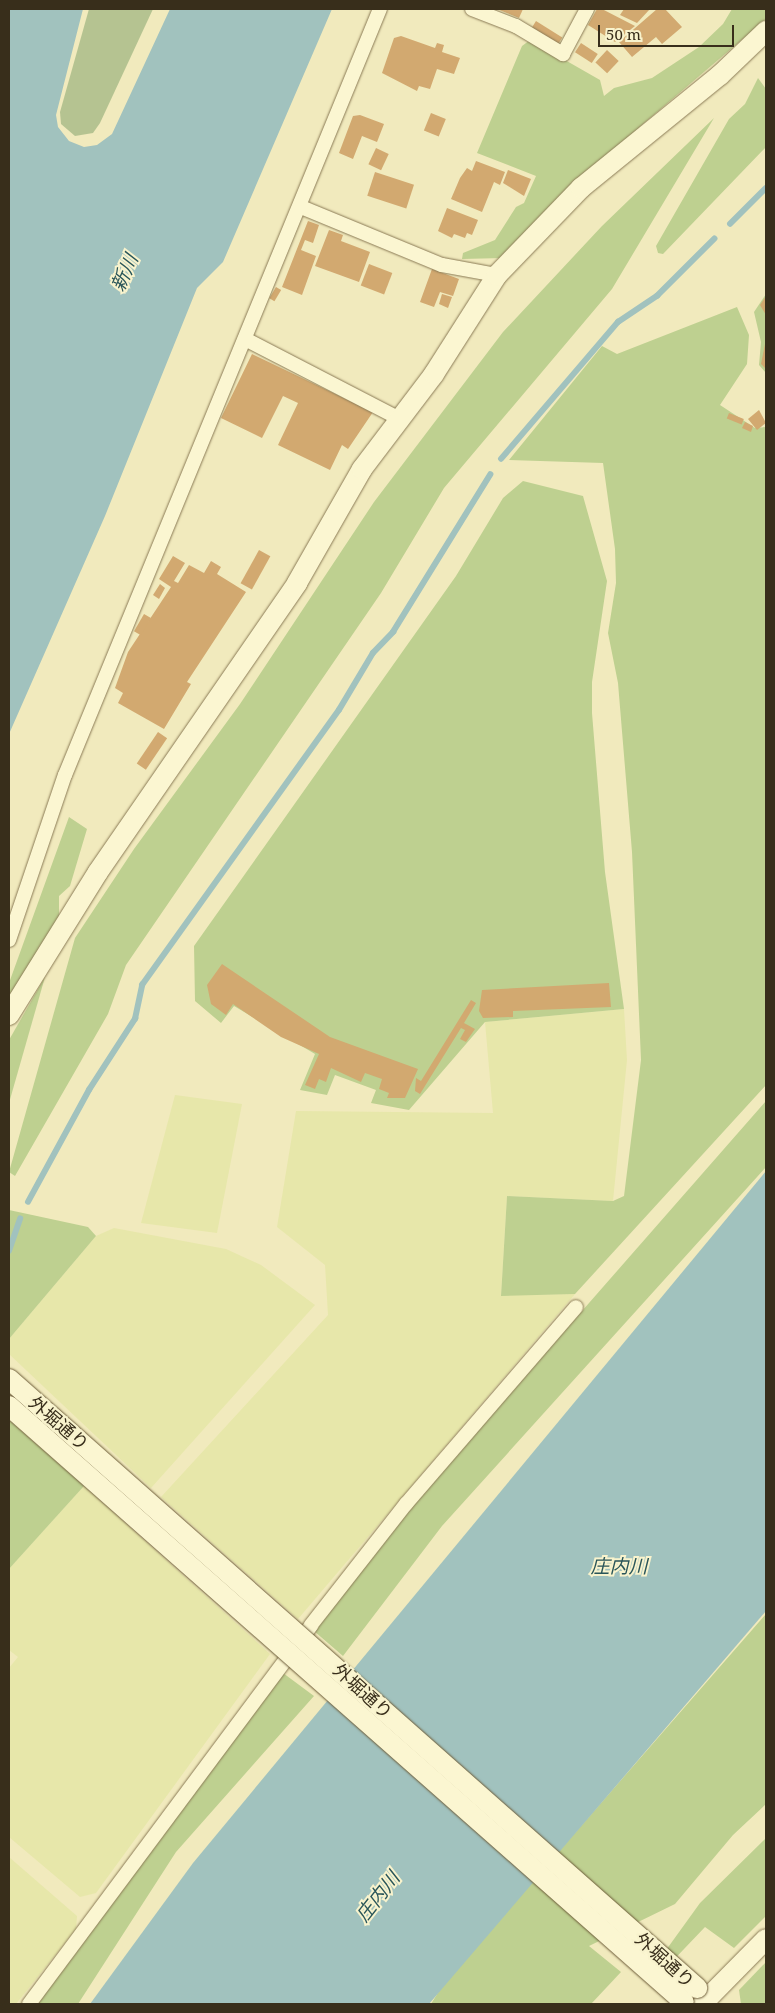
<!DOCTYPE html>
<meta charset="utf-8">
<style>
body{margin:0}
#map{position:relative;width:775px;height:2013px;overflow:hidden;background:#f1eabd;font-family:"Noto Serif","Noto Sans JP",serif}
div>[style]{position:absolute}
.farmland>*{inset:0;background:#e7e7aa}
.green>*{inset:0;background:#bed090}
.cemetery>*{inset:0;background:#b5c391}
.water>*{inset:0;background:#a1c2be}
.stream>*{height:5.5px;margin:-2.75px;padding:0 2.75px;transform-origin:2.75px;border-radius:2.75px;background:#a1c2be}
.building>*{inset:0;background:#d2a970;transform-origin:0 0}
.roads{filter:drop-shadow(0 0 1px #8a7a55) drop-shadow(0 0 1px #8a7a55)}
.street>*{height:14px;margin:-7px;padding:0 7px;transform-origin:7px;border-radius:7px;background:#fbf6d1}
.secondary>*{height:20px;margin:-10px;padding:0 10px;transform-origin:10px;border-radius:10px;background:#fbf6d1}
.bridges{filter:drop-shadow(0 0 1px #6c5b38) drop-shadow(0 0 1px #6c5b38)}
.secondary-bridge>*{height:20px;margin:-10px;padding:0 10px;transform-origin:10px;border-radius:10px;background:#fbf6d1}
span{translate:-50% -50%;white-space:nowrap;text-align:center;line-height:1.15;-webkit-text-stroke:4px #f8f3cd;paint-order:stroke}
.street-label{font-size:18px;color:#382e1b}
.water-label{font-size:19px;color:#295559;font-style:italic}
.frame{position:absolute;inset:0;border:10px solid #382e1b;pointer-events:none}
.scale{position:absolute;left:598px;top:25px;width:136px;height:22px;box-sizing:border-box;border:2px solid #382e1b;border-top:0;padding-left:6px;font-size:15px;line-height:18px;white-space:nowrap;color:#382e1b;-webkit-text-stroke:4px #f8f3cd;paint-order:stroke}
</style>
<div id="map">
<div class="farmland">
<i style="clip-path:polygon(624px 1009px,627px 1060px,613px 1201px,507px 1196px,501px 1295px,575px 1294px,298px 1619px,161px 1497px,328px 1315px,325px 1265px,277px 1227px,296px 1111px,493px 1113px,485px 1022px)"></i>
<i style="clip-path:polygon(175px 1095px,242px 1104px,217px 1233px,141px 1223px)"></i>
<i style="clip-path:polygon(114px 1228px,226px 1249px,261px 1265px,315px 1305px,151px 1488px,9px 1354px,9px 1339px,96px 1236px)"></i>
<i style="clip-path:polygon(84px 1486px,270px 1654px,96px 1893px,80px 1897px,9px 1837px,9px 1668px,18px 1657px,9px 1650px,9px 1569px)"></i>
<i style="clip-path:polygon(9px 1857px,77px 1916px,76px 1929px,16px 2004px,9px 2004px)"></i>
</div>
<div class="green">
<i style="clip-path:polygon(732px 9px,766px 9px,766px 19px,643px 124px,503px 258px,462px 259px,463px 253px,495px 240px,516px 207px,524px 203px,536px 176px,477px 153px,522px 46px,530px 40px,600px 80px,604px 96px,614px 88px,652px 78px,699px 47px,723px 24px)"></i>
<i style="clip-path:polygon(758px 78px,766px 89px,766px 147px,663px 254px,658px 253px,656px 246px,729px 119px,745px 104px)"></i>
<i style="clip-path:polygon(714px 118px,612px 289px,444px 488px,381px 593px,126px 965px,108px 1014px,15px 1176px,9px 1172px,75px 938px,134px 849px,240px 704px,374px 502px,503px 332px,602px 226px)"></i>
<i style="clip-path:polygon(766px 294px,766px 373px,759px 365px,761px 342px,754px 312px)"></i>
<i style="clip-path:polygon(737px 307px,749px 335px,747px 364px,720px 405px,755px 428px,766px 427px,766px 1085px,575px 1294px,501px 1296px,507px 1196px,613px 1201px,624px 1196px,641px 1060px,632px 852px,618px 683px,608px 633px,616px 583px,615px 549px,603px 463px,509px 460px,602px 346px,617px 354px)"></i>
<i style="clip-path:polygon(523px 481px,583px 496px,607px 581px,592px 682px,592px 713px,605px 872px,624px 1009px,485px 1022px,409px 1110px,371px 1103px,376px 1090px,335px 1075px,327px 1095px,300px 1090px,315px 1054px,234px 1006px,221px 1023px,195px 1001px,194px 946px,456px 576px,503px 498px)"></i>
<i style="clip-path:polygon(69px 817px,87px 829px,70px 886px,59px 896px,59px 921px,9px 997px,9px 983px)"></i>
<i style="clip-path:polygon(45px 977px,9px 1103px,9px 1040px)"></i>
<i style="clip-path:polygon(766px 1101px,766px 1167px,442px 1526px,343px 1656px,314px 1631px,412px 1505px)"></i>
<i style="clip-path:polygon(9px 1210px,88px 1227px,96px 1236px,9px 1339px)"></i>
<i style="clip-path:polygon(9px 1420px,84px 1486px,9px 1569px)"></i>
<i style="clip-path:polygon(766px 1614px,766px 1804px,733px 1835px,675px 1904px,589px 1946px,621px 1972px,591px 2004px,431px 2004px,444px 1983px)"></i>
<i style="clip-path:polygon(283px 1673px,314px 1696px,176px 1852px,78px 2004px,36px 2004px)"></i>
<i style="clip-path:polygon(766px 1838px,766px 1916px,734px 1948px,705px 1927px,663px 1971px,656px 1964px,700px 1903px)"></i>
<i style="clip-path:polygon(766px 1962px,766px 2004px,741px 2004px,739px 1990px)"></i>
</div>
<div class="cemetery">
<i style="clip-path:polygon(89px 9px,153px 9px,100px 123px,93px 133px,75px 136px,61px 124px,60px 112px)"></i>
</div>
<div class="water">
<i style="clip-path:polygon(9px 9px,83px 9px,56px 115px,58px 127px,69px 141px,84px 147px,97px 145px,112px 134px,170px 9px,332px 9px,223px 262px,197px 288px,105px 516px,9px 734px)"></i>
<i style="clip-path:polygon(766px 1171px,766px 1611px,429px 2004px,90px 2004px,193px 1863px)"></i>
</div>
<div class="stream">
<i style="left:730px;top:224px;width:51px;rotate:-45deg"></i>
<i style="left:501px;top:459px;width:180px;rotate:-49.5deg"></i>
<i style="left:618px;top:322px;width:47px;rotate:-33.7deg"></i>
<i style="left:657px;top:296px;width:81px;rotate:-45deg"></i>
<i style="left:28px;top:1202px;width:128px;rotate:-61.4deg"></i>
<i style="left:89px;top:1090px;width:85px;rotate:-57.1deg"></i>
<i style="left:135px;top:1019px;width:35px;rotate:-78deg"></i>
<i style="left:142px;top:985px;width:338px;rotate:-54.4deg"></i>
<i style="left:339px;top:710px;width:66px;rotate:-59.2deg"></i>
<i style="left:373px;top:653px;width:29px;rotate:-46deg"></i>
<i style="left:393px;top:632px;width:185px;rotate:-58.3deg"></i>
<i style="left:9px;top:1251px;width:34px;rotate:-71deg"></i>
</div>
<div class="building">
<i style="clip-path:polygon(497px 9px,523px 9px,519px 18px)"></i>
<i style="clip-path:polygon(597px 9px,602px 9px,635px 26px,615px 42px,588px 25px)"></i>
<i style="clip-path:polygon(624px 9px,650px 9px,637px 23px,620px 15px)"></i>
<i style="clip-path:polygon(657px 9px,665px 9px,682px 27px,662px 44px,656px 37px,632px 57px,619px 42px)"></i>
<i style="left:536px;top:21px;width:31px;height:8px;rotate:32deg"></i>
<i style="clip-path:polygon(401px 36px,435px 48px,437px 43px,444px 45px,442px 52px,460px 58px,454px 74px,437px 69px,430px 89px,419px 86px,417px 91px,382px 73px,394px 38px)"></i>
<i style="left:581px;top:43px;width:20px;height:11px;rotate:33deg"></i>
<i style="left:607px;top:50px;width:16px;height:17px;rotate:43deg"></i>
<i style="left:431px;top:113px;width:16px;height:19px;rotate:22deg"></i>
<i style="clip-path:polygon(360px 115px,384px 124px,377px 142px,362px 136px,353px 159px,339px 153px,353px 116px)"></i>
<i style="left:376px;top:148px;width:14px;height:18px;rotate:25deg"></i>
<i style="clip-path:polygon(476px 161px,505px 172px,500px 185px,494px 182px,482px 212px,451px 199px,460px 178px,467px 168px,472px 171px)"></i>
<i style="clip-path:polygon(508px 170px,531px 179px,524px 196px,503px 183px)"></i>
<i style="left:375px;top:172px;width:41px;height:25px;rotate:18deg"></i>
<i style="clip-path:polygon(447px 208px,478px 220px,472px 235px,467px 233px,465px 238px,454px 234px,452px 238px,438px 231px)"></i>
<i style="clip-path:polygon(308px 221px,319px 225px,313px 243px,305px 240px,301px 250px,316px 256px,302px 295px,282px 287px)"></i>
<i style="clip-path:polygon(329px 230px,343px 235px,341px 241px,370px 252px,359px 282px,315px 266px)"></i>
<i style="left:369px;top:264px;width:25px;height:23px;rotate:21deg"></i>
<i style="clip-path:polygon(432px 269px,459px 279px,453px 296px,440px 292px,434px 307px,420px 302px)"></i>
<i style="left:276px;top:287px;width:6px;height:13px;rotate:31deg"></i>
<i style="clip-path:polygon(442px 294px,452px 297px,448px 308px,439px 304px)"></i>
<i style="clip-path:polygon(766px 296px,766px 315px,760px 305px)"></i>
<i style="clip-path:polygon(765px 344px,766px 344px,766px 369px,761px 364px)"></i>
<i style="clip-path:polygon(252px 354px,373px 412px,348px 449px,342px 445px,330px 470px,278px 445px,298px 403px,283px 396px,262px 438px,221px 418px)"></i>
<i style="clip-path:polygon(759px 410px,766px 423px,757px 430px,748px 419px)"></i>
<i style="left:729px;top:413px;width:16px;height:6px;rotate:22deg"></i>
<i style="clip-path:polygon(745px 422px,753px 426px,751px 432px,742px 428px)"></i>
<i style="left:259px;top:550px;width:13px;height:38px;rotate:29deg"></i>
<i style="clip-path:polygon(173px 556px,185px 563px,174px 581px,178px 583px,189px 565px,204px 573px,211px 561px,221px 567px,217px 574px,246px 592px,187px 682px,191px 684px,164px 729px,118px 703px,123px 693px,115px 688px,128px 652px,171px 587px,159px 579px)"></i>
<i style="clip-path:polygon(160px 584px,165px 588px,159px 599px,153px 595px)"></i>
<i style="left:144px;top:614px;width:8px;height:20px;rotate:30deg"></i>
<i style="left:158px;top:732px;width:11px;height:38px;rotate:34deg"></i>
<i style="clip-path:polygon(222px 964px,330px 1037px,418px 1069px,405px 1098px,387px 1098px,389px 1093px,379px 1089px,382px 1079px,365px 1073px,361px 1082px,331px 1068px,326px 1082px,319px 1079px,315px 1089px,305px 1085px,319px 1054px,281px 1037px,233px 1004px,226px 1015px,211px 1004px,207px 985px)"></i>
<i style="clip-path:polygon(609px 983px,611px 1007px,513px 1011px,513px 1017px,483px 1018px,479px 1011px,482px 990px)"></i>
<i style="clip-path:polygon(471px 1000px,476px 1003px,464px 1023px,475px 1029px,466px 1042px,460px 1039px,465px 1030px,461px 1028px,420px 1094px,415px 1091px,416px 1078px,421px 1081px)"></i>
</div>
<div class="roads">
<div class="street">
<i style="left:472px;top:9px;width:47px;rotate:21.1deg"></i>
<i style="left:516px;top:26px;width:55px;rotate:30.8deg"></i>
<i style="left:563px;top:54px;width:51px;rotate:-61.9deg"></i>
<i style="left:301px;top:207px;width:152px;rotate:22.4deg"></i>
<i style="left:442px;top:265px;width:56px;rotate:10.3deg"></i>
<i style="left:245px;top:339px;width:172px;rotate:27.3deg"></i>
<i style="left:9px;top:940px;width:174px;rotate:-71.3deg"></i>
<i style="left:65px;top:775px;width:828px;rotate:-67.65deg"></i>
<i style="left:29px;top:2004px;width:472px;rotate:-53.3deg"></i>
<i style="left:311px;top:1625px;width:154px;rotate:-51.9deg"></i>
<i style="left:406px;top:1504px;width:260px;rotate:-49.2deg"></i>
</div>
<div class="secondary">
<i style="left:9px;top:1015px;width:168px;rotate:-58.1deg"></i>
<i style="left:98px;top:872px;width:351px;rotate:-55.4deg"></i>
<i style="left:297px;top:583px;width:131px;rotate:-60.3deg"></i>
<i style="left:362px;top:469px;width:119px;rotate:-52.8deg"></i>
<i style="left:434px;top:374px;width:117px;rotate:-57.5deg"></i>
<i style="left:497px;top:275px;width:121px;rotate:-46deg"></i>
<i style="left:581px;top:188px;width:179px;rotate:-39.1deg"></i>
<i style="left:720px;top:75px;width:64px;rotate:-43.7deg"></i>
<i style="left:702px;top:2004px;width:91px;rotate:-45.4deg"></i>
</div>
</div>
<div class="bridges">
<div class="secondary-bridge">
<i style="left:9px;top:1379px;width:919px;rotate:41.51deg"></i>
<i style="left:9px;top:1406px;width:900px;rotate:41.44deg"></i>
</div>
</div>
<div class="street-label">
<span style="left:59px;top:1423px;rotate:41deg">外堀通り</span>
<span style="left:363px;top:1691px;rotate:42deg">外堀通り</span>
<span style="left:665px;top:1960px;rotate:42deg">外堀通り</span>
</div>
<div class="water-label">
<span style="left:125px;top:273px;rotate:-66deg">新川</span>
<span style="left:619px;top:1567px">庄内川</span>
<span style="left:378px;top:1897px;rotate:-52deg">庄内川</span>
</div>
<div class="frame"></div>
<div class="scale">50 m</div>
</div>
